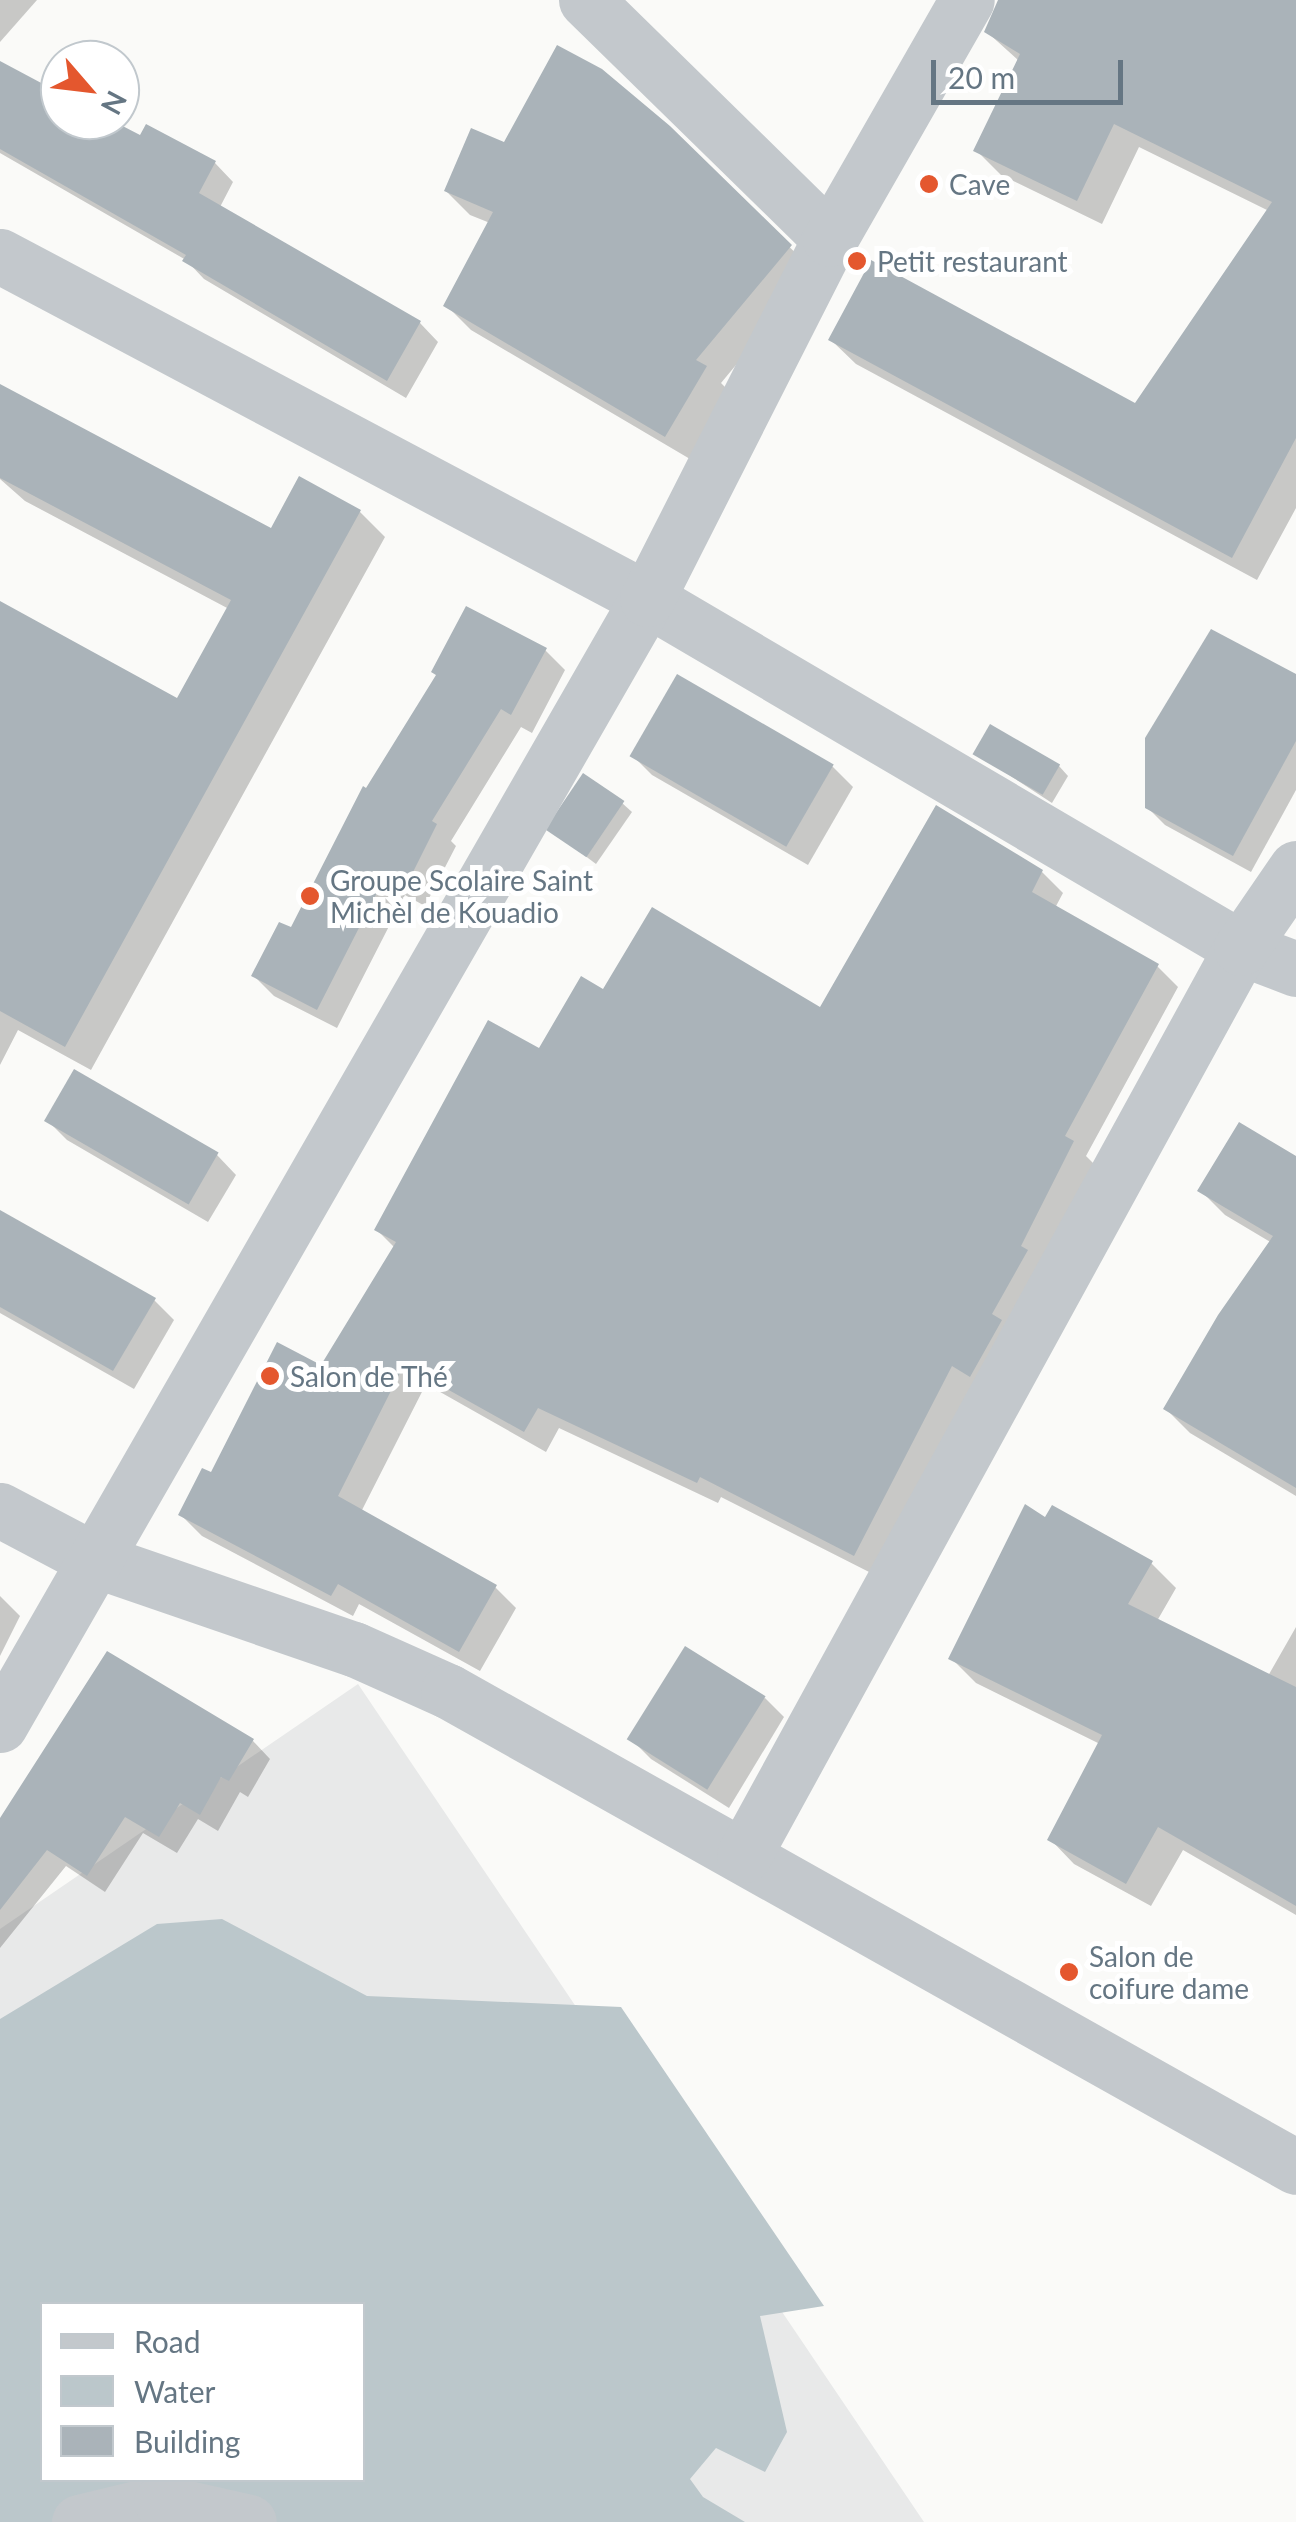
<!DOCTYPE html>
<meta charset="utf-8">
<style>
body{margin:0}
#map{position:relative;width:1296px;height:2522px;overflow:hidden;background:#fafaf8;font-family:Lato,sans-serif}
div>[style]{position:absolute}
.built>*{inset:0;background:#e8e9e9}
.water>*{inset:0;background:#bbc7cb}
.shadow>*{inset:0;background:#0003}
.building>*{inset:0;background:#aab3b9;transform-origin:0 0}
.minor>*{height:55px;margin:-27.5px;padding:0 27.5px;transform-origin:27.5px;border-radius:27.5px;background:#c3c8cc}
.dots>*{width:28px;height:28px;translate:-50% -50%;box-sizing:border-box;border:5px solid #fff;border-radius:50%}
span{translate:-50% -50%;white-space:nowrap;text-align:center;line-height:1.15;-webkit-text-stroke:10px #fff;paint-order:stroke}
.poi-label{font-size:28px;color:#657683}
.left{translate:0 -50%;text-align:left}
.legend{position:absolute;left:40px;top:2302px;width:325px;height:180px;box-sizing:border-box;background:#fff;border:2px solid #c1c8cd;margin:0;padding:12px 18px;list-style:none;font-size:30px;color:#657683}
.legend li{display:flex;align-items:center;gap:20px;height:50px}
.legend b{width:50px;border:2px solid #c1c8cd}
.north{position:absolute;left:40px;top:40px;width:100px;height:100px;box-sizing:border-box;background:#fff;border:2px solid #c1c8cd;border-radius:50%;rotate:118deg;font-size:28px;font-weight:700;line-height:40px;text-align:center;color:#657683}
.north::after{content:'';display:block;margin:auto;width:35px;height:45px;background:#e4572e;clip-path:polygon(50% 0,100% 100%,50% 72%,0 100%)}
.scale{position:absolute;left:931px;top:60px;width:192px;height:45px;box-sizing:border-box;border:5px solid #657683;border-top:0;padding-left:12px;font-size:30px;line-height:35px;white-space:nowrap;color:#657683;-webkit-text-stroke:8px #fff;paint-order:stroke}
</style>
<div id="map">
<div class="built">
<i style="clip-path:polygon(evenodd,358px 1684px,924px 2522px,0 2522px,0 1929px,358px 1684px,42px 2304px,362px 2304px,362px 2480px,42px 2480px,42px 2304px)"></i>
</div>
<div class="water">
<i style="clip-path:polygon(evenodd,222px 1919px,367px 1996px,621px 2007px,824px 2306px,760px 2316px,787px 2432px,765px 2472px,716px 2448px,690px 2479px,703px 2497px,745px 2522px,0 2522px,0 2019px,157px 1924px,222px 1919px,42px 2304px,362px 2304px,362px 2480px,42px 2480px,42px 2304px)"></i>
</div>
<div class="shadow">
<i style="clip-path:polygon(0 0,37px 0,0 42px)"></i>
<i style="clip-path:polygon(1000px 0,1028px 0,1296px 151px,1296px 508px,1257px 580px,856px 364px,831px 340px,1136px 406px,1269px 211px,1139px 147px,1102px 224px,1001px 175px,976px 150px,1019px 61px,987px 32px)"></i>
<i style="clip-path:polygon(0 64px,60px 96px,60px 120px,106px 120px,141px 139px,215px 163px,233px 182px,220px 207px,420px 323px,438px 342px,406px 398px,204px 279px,186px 260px,0 153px)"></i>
<i style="clip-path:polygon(668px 128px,814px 271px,721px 383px,730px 392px,690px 459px,471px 330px,447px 306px,490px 223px,470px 215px,446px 191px,505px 145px)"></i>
<i style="clip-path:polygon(0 395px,272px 531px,360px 512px,385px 537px,91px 1070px,18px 1030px,0 1065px,0 641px,178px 702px,229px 609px,25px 501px,0 479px)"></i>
<i style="clip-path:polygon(545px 650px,565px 670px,532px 733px,521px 727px,451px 841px,456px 846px,425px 906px,405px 895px,337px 1028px,274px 996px,254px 976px)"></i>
<i style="clip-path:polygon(1296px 677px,1296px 790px,1251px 872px,1165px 825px,1147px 807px)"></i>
<i style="clip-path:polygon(678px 678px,833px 767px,853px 787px,808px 865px,652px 775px,632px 755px)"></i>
<i style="clip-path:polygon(977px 754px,1059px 766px,1068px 776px,1052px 803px)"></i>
<i style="clip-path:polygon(622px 803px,632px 812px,596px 864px,552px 831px)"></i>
<i style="clip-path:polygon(1042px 872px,1063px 893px,1055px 908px,1157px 966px,1178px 987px,1086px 1156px,1094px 1164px,875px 1575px,721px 1497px,718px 1503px,559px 1428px,546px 1452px,426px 1384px,361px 1512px,495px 1587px,516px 1608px,480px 1671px,359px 1604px,353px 1616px,202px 1536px,181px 1515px,212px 1476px,322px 1368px,395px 1248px,377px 1230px,540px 1052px,604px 992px,821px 1011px)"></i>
<i style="clip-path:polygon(75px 1073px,217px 1155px,236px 1175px,208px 1222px,67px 1140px,47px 1120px)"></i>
<i style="clip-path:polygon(1296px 1159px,1296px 1496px,1190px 1433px,1166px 1409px,1272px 1243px,1225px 1215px,1201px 1191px)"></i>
<i style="clip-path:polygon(0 1223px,154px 1300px,174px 1320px,134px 1389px,0 1313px)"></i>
<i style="clip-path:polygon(1046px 1520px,1151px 1563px,1176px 1588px,1157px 1621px,1268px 1676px,1296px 1627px,1296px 1915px,1183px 1850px,1151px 1906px,1074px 1864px,1050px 1839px,1100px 1744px,976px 1683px,952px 1659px)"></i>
<i style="clip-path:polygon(0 1596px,20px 1616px,0 1656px)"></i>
<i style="clip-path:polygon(765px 1698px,784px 1717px,729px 1808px,651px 1759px,631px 1739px)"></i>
<i style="clip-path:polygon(253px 1741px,270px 1759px,248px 1797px,240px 1792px,218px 1831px,198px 1819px,177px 1853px,143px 1833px,105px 1892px,66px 1866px,0 1948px,0 1823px)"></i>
</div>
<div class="building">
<i style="clip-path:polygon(998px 0,1296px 0,1296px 438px,1232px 558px,828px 340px,871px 260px,1135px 403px,1272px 202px,1114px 124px,1077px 201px,973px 151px,1020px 54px,984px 32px)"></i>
<i style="clip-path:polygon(557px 45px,602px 69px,670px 126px,792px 245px,696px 360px,707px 366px,665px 437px,443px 306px,493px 212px,444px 191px,471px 128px,504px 142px)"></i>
<i style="clip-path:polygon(0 61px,60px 93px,60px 120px,111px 120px,140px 135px,146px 124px,216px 161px,199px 193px,421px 321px,387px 381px,182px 261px,186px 255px,0 149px)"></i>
<i style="clip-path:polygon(0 384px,271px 528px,299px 476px,361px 510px,65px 1047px,0 1011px,0 601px,177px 698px,231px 600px,0 478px)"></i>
<i style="clip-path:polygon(466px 606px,547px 648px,511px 715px,501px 709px,432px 821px,437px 824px,405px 888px,385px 877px,317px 1010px,251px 976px,279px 922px,291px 927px,363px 786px,366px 788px,436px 675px,431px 672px)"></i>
<i style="clip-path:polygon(1211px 629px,1296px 674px,1296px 741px,1233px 856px,1145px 808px,1145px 738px)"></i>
<i style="left:677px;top:674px;width:181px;height:95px;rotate:30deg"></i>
<i style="left:990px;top:724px;width:81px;height:35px;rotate:30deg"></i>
<i style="left:583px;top:773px;width:50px;height:68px;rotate:34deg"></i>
<i style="clip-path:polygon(936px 805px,1043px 870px,1032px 892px,1159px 964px,1065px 1136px,1074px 1141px,1021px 1246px,1028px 1250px,992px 1314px,1002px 1320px,970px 1377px,952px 1366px,854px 1556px,700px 1477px,697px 1483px,538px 1408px,524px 1432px,404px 1365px,338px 1496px,497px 1585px,459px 1652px,338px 1584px,331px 1596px,178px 1515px,202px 1468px,211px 1472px,277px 1342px,321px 1365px,396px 1242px,374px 1230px,488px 1020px,539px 1048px,581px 976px,603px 989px,652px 907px,820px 1007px)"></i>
<i style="left:74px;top:1069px;width:167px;height:60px;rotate:30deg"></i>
<i style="clip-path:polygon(1239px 1122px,1296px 1156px,1296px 1488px,1163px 1409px,1218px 1315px,1273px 1236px,1197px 1191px)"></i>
<i style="clip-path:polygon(0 1210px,156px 1298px,113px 1371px,0 1307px)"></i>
<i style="clip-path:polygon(1025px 1504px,1045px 1517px,1052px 1505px,1153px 1561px,1128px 1604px,1296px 1687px,1296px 1906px,1158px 1827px,1126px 1884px,1047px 1840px,1102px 1735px,948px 1659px)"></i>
<i style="left:685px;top:1646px;width:95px;height:110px;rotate:32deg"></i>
<i style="clip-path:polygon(107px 1651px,254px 1739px,229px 1781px,221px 1777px,200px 1815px,180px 1803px,159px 1837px,125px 1817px,87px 1876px,47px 1850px,0 1910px,0 1818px)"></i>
</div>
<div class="minor">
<i style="left:586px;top:0;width:342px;rotate:44.4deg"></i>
<i style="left:0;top:256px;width:732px;rotate:27.93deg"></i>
<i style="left:647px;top:599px;width:689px;rotate:30.44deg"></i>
<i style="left:1241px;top:948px;width:59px;rotate:20.9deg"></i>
<i style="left:0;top:1510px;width:107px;rotate:27.8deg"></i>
<i style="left:95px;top:1560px;width:274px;rotate:19deg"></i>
<i style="left:354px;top:1649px;width:103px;rotate:24.1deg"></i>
<i style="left:448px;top:1691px;width:972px;rotate:29.31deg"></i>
<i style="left:0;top:1725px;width:1299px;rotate:-60.12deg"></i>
<i style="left:647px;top:599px;width:404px;rotate:-63.1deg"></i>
<i style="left:830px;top:239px;width:275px;rotate:-60.2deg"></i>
<i style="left:744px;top:1855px;width:1034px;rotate:-61.28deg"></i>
<i style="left:1241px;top:948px;width:97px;rotate:-55.5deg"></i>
<i style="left:79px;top:2522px;width:84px;rotate:-13.7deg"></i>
<i style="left:161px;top:2502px;width:90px;rotate:12.8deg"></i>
</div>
<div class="dots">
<i style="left:929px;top:184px;background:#e4572e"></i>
<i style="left:857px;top:261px;background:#e4572e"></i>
<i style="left:310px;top:896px;background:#e4572e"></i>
<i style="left:270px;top:1376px;background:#e4572e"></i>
<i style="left:1069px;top:1972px;background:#e4572e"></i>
</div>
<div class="poi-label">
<span class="left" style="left:949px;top:184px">Cave</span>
<span class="left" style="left:877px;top:261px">Petit restaurant</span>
<span class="left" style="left:330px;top:896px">Groupe Scolaire Saint<br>Michèl de Kouadio</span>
<span class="left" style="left:290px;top:1376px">Salon de Thé</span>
<span class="left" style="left:1089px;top:1972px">Salon de<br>coifure dame</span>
</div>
<ul class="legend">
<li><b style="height:12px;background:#c3c8cc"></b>Road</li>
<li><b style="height:28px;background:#bbc7cb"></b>Water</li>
<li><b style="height:28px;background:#aab3b9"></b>Building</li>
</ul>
<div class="north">N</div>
<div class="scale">20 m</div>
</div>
